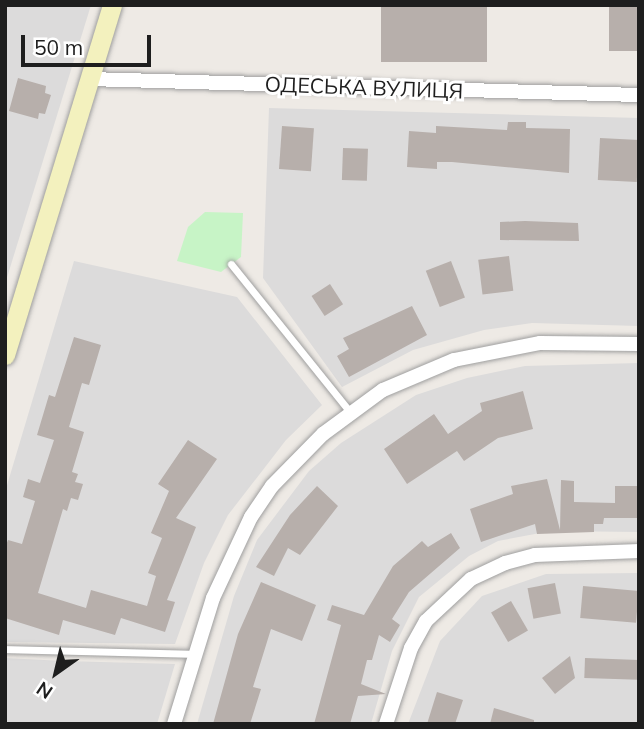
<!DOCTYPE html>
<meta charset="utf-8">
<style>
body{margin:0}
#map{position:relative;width:644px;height:729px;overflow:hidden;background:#eeeae5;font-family:Mulish,sans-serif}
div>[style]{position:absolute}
.residential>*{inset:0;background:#dcdbdb}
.park>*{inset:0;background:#c7f4c6}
.building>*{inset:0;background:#b7afab;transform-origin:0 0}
.roads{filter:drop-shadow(0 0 2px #9f9f9f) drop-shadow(0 0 2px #9f9f9f)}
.service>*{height:7px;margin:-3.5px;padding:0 3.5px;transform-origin:3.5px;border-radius:3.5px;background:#fff}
.minor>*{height:14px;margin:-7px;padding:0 7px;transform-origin:7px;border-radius:7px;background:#fff}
.secondary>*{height:19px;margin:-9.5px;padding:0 9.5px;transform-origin:9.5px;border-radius:9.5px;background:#f3f1be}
span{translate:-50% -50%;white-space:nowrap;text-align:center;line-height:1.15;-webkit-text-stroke:6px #fff;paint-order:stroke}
.street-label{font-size:21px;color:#1e1e1e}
.frame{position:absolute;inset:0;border:7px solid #1e1e1e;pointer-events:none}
.north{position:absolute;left:21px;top:638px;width:70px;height:70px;-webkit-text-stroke:5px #fff;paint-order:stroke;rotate:214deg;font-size:19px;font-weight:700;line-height:28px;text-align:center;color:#1e1e1e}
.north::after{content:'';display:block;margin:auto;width:24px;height:32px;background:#1e1e1e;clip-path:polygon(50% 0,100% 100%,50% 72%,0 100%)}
.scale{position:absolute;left:21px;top:35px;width:130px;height:32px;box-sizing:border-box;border:4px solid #1e1e1e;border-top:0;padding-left:9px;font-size:21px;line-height:24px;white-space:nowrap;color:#1e1e1e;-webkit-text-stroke:5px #fff;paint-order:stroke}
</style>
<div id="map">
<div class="residential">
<i style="clip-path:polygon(5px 5px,91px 5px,5px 284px)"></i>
<i style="clip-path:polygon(269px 108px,639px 118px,639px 326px,532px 323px,484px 330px,413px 350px,342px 387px,263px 278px)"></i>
<i style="clip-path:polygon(74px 261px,237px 297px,322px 405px,286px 440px,228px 515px,204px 563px,175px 644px,5px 642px,5px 492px)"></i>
<i style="clip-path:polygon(639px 363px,639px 532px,551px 531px,498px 541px,469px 556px,419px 597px,392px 651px,371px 724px,197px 724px,234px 596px,257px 540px,309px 471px,341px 443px,416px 395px,467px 378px,525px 366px)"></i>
<i style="clip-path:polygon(639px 573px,639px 724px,408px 724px,440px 641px,482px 596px,546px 574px)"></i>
<i style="clip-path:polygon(5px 658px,63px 661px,175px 664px,157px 724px,5px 724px)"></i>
</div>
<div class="park">
<i style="clip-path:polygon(205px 212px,243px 213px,241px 257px,221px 272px,177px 261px,188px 227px)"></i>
</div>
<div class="building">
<i style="left:381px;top:5px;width:106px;height:57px"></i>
<i style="left:609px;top:5px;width:30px;height:46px"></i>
<i style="clip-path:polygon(18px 78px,46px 86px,45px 93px,51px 95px,45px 114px,39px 113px,38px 119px,9px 111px)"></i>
<i style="clip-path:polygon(508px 122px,526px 122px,526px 128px,570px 129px,569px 173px,452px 162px,437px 162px,437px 169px,407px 167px,409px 131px,436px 133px,436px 126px,507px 130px)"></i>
<i style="left:282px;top:126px;width:32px;height:43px;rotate:4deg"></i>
<i style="left:600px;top:138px;width:39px;height:42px;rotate:3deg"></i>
<i style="left:343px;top:148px;width:25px;height:32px;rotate:2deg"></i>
<i style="clip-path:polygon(525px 221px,578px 223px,579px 241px,500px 240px,500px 222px)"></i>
<i style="left:509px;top:256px;width:35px;height:31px;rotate:83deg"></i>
<i style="left:451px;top:261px;width:39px;height:27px;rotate:69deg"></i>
<i style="left:330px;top:284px;width:24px;height:22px;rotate:57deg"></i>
<i style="clip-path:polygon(412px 306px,427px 335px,349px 377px,337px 356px,349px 349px,343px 338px)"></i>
<i style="clip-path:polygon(74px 337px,101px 345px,89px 385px,82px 383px,69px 427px,84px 432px,72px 472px,78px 474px,75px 482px,83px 484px,78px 500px,71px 498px,67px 511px,63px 509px,38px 593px,86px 608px,91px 590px,147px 606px,156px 576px,148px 573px,162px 538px,151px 533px,169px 491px,158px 484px,188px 440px,217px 459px,176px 518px,196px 527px,167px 600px,175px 602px,165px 632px,121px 618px,115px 635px,63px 620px,59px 635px,5px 618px,5px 548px,8px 540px,22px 544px,35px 501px,23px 497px,28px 479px,40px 483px,54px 440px,37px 435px,49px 395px,55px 397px)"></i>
<i style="clip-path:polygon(523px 391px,533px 429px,498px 438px,464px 461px,457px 451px,407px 484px,384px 449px,434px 414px,448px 434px,482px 411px,480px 403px)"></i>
<i style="clip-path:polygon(547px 479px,560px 530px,561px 480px,574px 481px,574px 502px,615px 503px,615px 486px,639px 486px,639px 518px,604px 518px,603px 524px,594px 524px,594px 532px,537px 534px,535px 524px,481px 542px,470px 509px,513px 494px,511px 486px)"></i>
<i style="clip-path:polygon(317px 486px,338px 506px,300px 555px,288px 548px,274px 576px,256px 567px,290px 515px)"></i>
<i style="clip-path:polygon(451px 533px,460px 548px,409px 592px,392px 619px,400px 625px,390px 642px,379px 635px,372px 660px,367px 660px,361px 684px,386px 694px,358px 696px,350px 724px,314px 724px,341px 625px,327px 620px,332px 605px,364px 615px,393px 566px,422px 541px,428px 547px)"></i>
<i style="clip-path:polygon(261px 582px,316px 605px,302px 641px,271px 629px,253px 687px,261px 689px,250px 724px,213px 724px,238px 634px)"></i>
<i style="left:555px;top:583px;width:31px;height:28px;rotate:79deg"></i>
<i style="left:583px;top:586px;width:56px;height:32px;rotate:5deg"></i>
<i style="left:511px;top:601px;width:34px;height:23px;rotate:60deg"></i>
<i style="clip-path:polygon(570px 656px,575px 678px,555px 694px,542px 678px)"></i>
<i style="left:585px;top:658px;width:54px;height:20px;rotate:2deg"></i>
<i style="clip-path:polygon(437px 692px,463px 700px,455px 724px,427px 724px)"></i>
<i style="clip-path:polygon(494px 708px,534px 720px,534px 724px,490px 724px)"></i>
</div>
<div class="roads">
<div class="service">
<i style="left:231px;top:264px;width:190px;rotate:51.2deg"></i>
<i style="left:5px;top:649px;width:191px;rotate:1.5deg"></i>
</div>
<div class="minor">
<i style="left:89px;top:79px;width:550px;rotate:1.67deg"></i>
<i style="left:174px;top:724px;width:132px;rotate:-72.8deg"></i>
<i style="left:213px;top:598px;width:89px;rotate:-64.9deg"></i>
<i style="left:251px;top:517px;width:37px;rotate:-56deg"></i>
<i style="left:272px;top:486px;width:73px;rotate:-45.6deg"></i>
<i style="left:323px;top:434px;width:74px;rotate:-36.3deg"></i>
<i style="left:383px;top:390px;width:77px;rotate:-22.9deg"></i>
<i style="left:454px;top:360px;width:88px;rotate:-11.2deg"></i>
<i style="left:540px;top:343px;width:99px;rotate:0.6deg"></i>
<i style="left:386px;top:724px;width:80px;rotate:-71.8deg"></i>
<i style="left:411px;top:648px;width:31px;rotate:-61deg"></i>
<i style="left:426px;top:621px;width:62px;rotate:-43deg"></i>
<i style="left:471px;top:579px;width:38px;rotate:-25deg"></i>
<i style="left:505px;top:563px;width:31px;rotate:-15deg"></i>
<i style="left:535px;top:555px;width:104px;rotate:-2.2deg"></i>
</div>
<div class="secondary">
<i style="left:5px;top:355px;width:366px;rotate:-73deg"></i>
</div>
</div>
<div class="street-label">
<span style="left:364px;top:87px;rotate:2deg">ОДЕСЬКА ВУЛИЦЯ</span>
</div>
<div class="frame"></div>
<div class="north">N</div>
<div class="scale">50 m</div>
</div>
